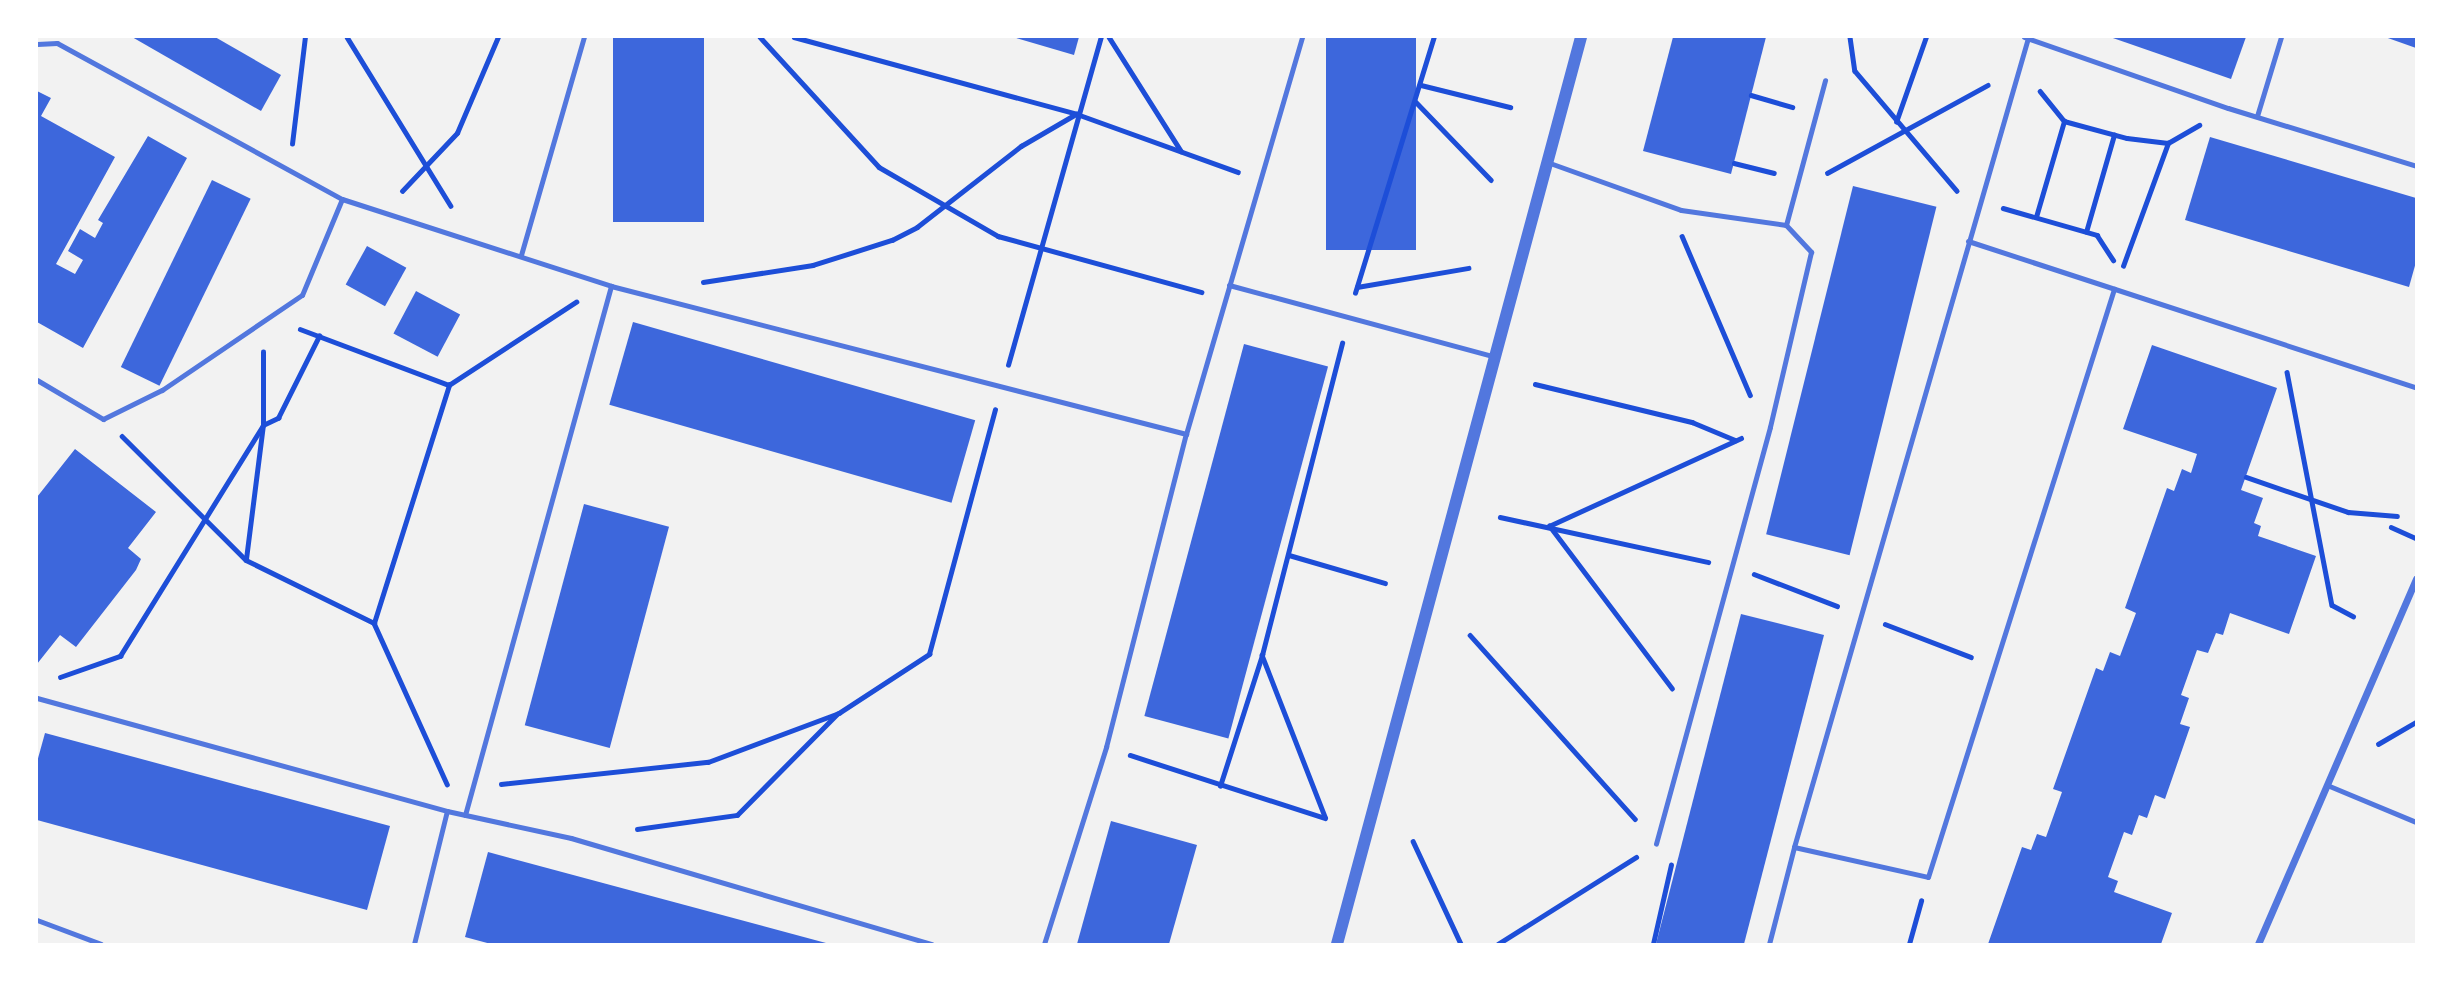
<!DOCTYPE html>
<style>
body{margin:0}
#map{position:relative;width:2453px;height:981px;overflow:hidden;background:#f2f2f2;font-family:"Golos Text",sans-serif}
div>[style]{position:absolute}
.building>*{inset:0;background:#3d67dc;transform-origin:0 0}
.path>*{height:4.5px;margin:-2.25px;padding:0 2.25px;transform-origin:2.25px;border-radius:2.25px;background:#1d4ed8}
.service>*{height:5px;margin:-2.5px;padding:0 2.5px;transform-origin:2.5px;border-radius:2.5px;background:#5277de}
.minor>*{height:7px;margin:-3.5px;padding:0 3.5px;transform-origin:3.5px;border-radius:3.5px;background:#5277de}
.tertiary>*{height:12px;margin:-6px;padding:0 6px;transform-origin:6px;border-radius:6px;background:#5277de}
span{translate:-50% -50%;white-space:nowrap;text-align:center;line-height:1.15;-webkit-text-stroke:6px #fff;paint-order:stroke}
.frame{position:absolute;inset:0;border:38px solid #fff;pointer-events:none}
</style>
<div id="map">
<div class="building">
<i style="clip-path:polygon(132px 37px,215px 37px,281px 75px,261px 111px)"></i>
<i style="left:613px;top:37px;width:91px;height:185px"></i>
<i style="clip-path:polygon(1013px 37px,1079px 37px,1074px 55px)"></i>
<i style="left:1326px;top:37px;width:90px;height:213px"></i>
<i style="clip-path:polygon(1673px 37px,1766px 37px,1731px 174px,1643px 151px)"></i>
<i style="clip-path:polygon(2110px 37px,2246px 37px,2231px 79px)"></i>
<i style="clip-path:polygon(2385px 37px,2416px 37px,2416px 48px)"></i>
<i style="clip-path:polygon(37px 91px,51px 98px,41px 116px,115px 157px,56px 264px,75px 274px,83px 260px,68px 251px,80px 229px,95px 238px,103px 223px,98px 220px,148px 136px,187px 158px,83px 348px,37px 322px)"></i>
<i style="clip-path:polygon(2210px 137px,2416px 198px,2416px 262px,2409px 287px,2185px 220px)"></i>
<i style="left:212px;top:180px;width:43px;height:208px;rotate:26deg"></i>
<i style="left:1853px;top:186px;width:86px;height:359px;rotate:14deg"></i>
<i style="left:367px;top:246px;width:45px;height:44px;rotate:29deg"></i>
<i style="left:416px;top:291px;width:50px;height:48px;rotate:28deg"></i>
<i style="left:633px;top:322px;width:356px;height:86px;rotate:16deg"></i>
<i style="left:1244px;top:344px;width:87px;height:385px;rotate:15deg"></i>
<i style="clip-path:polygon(2152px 345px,2277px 388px,2241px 490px,2263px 498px,2254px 523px,2261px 526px,2258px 536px,2316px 556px,2289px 634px,2230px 613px,2223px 635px,2216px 633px,2208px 653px,2197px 650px,2181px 695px,2189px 698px,2180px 724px,2190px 727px,2165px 799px,2155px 795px,2147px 818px,2139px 815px,2132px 835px,2124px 832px,2108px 877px,2118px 881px,2114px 892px,2172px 913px,2161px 944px,1988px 944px,2022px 847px,2031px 850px,2037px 834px,2046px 837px,2062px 792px,2053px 789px,2096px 668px,2103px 671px,2110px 652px,2120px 656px,2136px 613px,2125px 608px,2167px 488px,2174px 491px,2182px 469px,2191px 473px,2197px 454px,2123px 429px)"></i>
<i style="clip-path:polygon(75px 449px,156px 512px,128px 548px,141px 559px,136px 570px,76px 647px,60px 635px,37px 664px,37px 497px)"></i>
<i style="left:584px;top:504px;width:88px;height:229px;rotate:15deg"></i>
<i style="clip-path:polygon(1741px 614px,1824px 635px,1780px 805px,1744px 944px,1656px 944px)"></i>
<i style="clip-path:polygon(45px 733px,390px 826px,367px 910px,37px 820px,37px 762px)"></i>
<i style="clip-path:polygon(1111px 821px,1197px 845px,1169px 944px,1077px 944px)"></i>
<i style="clip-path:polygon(488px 852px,826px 943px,825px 944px,491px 944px,465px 937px)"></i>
</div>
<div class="path">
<i style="left:347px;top:37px;width:198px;rotate:58.4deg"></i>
<i style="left:760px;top:37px;width:176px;rotate:47.5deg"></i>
<i style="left:879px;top:167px;width:138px;rotate:30.1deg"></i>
<i style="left:998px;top:236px;width:211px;rotate:15.4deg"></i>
<i style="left:794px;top:37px;width:293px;rotate:15.2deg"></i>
<i style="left:1077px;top:114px;width:171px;rotate:19.8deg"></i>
<i style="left:1109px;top:37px;width:135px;rotate:57.7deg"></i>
<i style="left:1850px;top:37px;width:34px;rotate:82deg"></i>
<i style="left:1855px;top:71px;width:157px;rotate:49.6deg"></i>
<i style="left:1421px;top:85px;width:92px;rotate:13.9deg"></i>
<i style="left:2040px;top:91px;width:38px;rotate:51deg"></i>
<i style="left:2064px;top:121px;width:65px;rotate:15.1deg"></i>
<i style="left:2127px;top:138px;width:41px;rotate:7deg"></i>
<i style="left:1751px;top:95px;width:43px;rotate:16.3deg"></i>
<i style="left:1416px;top:102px;width:108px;rotate:46.1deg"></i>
<i style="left:1896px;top:122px;width:90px;rotate:-70.6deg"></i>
<i style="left:292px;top:144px;width:108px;rotate:-83.1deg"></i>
<i style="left:1734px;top:163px;width:41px;rotate:14deg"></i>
<i style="left:1827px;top:173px;width:183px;rotate:-28.7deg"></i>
<i style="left:402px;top:191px;width:80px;rotate:-46.5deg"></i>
<i style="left:457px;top:133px;width:104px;rotate:-66.9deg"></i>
<i style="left:2003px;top:208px;width:98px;rotate:16deg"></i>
<i style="left:2097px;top:235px;width:30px;rotate:57deg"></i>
<i style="left:2036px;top:217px;width:100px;rotate:-73.7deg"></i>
<i style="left:2086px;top:232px;width:101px;rotate:-73.9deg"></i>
<i style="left:1682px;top:236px;width:173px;rotate:66.8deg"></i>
<i style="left:2123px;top:266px;width:131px;rotate:-69.9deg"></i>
<i style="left:2168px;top:143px;width:36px;rotate:-30deg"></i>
<i style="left:703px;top:282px;width:111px;rotate:-8.8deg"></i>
<i style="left:813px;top:265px;width:83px;rotate:-17.6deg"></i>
<i style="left:892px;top:240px;width:28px;rotate:-27deg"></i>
<i style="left:917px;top:227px;width:132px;rotate:-37.9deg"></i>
<i style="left:1021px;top:146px;width:64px;rotate:-30.2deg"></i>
<i style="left:1357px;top:287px;width:113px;rotate:-9.7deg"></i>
<i style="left:1355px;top:293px;width:268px;rotate:-72.9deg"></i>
<i style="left:300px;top:329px;width:159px;rotate:20.6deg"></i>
<i style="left:1008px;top:365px;width:341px;rotate:-74.2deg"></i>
<i style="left:2287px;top:372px;width:237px;rotate:79.1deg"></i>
<i style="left:2332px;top:605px;width:24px;rotate:28deg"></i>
<i style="left:1535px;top:384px;width:162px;rotate:13.6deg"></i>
<i style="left:1692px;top:422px;width:47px;rotate:22.7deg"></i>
<i style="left:122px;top:436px;width:175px;rotate:45deg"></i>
<i style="left:246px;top:560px;width:143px;rotate:26.2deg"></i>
<i style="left:374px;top:623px;width:177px;rotate:65.6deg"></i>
<i style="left:2246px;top:477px;width:108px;rotate:18.9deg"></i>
<i style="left:2348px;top:512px;width:49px;rotate:4.7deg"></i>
<i style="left:1500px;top:517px;width:213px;rotate:12.2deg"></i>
<i style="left:2391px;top:527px;width:27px;rotate:24deg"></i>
<i style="left:1289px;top:555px;width:100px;rotate:16.3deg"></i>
<i style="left:246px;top:559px;width:135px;rotate:-82.8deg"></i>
<i style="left:263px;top:425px;width:73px;rotate:-90deg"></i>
<i style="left:1754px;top:574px;width:89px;rotate:21.1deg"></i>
<i style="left:374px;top:623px;width:250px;rotate:-72.5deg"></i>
<i style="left:449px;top:385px;width:152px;rotate:-33.2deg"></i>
<i style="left:1885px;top:624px;width:92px;rotate:21deg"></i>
<i style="left:1470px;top:635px;width:247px;rotate:48.1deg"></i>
<i style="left:1262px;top:655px;width:174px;rotate:68.7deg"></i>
<i style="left:60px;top:677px;width:64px;rotate:-19.3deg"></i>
<i style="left:120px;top:656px;width:272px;rotate:-58.2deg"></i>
<i style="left:263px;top:425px;width:17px;rotate:-25deg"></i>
<i style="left:278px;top:418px;width:92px;rotate:-63.4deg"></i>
<i style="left:1672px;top:689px;width:204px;rotate:-127deg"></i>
<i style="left:1549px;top:526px;width:211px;rotate:-24.6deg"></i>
<i style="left:2378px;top:744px;width:44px;rotate:-30.1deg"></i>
<i style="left:1130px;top:755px;width:205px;rotate:17.9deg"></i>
<i style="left:501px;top:784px;width:208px;rotate:-6.1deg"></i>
<i style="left:708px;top:762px;width:140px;rotate:-20.5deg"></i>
<i style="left:839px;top:713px;width:108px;rotate:-33.2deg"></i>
<i style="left:929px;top:654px;width:253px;rotate:-74.9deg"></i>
<i style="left:1220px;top:786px;width:138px;rotate:-72.2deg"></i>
<i style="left:1262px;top:655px;width:322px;rotate:-75.6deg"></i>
<i style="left:637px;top:829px;width:101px;rotate:-8deg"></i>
<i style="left:737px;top:815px;width:142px;rotate:-45.3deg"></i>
<i style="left:1413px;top:841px;width:114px;rotate:65deg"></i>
<i style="left:1498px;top:944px;width:163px;rotate:-32.2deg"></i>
<i style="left:1653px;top:944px;width:81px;rotate:-77.2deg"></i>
<i style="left:1909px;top:944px;width:45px;rotate:-74.4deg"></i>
</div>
<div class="service">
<i style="left:2024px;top:37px;width:216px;rotate:19.2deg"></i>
<i style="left:2228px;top:108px;width:197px;rotate:17.1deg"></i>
<i style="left:37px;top:44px;width:20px;rotate:-3deg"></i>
<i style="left:57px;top:43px;width:325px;rotate:28.7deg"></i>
<i style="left:342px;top:199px;width:283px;rotate:17.9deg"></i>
<i style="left:611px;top:286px;width:594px;rotate:14.43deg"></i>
<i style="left:2257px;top:116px;width:83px;rotate:-73.1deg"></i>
<i style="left:1547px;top:162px;width:142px;rotate:19.7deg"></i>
<i style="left:1681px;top:210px;width:106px;rotate:8.1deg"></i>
<i style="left:1786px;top:225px;width:37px;rotate:47deg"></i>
<i style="left:1811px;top:252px;width:180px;rotate:103.2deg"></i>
<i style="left:1770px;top:427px;width:432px;rotate:105.3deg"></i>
<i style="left:1786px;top:225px;width:150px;rotate:-74.9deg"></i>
<i style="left:1968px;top:241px;width:471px;rotate:18.1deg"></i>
<i style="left:521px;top:255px;width:227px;rotate:-73.9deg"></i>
<i style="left:1229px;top:285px;width:276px;rotate:15.1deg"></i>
<i style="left:37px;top:380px;width:77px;rotate:30.6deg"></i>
<i style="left:103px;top:419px;width:66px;rotate:-26.2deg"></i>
<i style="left:162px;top:390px;width:169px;rotate:-34.2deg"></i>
<i style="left:302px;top:295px;width:104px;rotate:-67.4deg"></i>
<i style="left:37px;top:698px;width:425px;rotate:15.4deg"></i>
<i style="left:447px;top:811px;width:127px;rotate:12.3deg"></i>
<i style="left:571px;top:838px;width:376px;rotate:16.4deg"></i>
<i style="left:2327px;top:785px;width:96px;rotate:22.6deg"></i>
<i style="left:465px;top:815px;width:549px;rotate:-74.57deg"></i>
<i style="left:1794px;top:847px;width:842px;rotate:-73.87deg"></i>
<i style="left:37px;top:920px;width:68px;rotate:20.6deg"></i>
<i style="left:414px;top:944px;width:137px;rotate:-76.1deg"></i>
<i style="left:1044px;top:944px;width:207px;rotate:-72.5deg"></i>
<i style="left:1106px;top:747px;width:323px;rotate:-75.7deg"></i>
<i style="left:1186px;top:434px;width:414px;rotate:-73.7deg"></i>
<i style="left:1769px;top:944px;width:100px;rotate:-75.5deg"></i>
<i style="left:1794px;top:847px;width:137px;rotate:12.6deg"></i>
<i style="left:1928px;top:877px;width:617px;rotate:-72.45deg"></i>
</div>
<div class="minor">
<i style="left:2258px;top:944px;width:398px;rotate:-66.6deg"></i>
</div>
<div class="tertiary">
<i style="left:1337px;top:944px;width:939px;rotate:-74.94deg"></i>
</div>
<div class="frame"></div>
</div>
